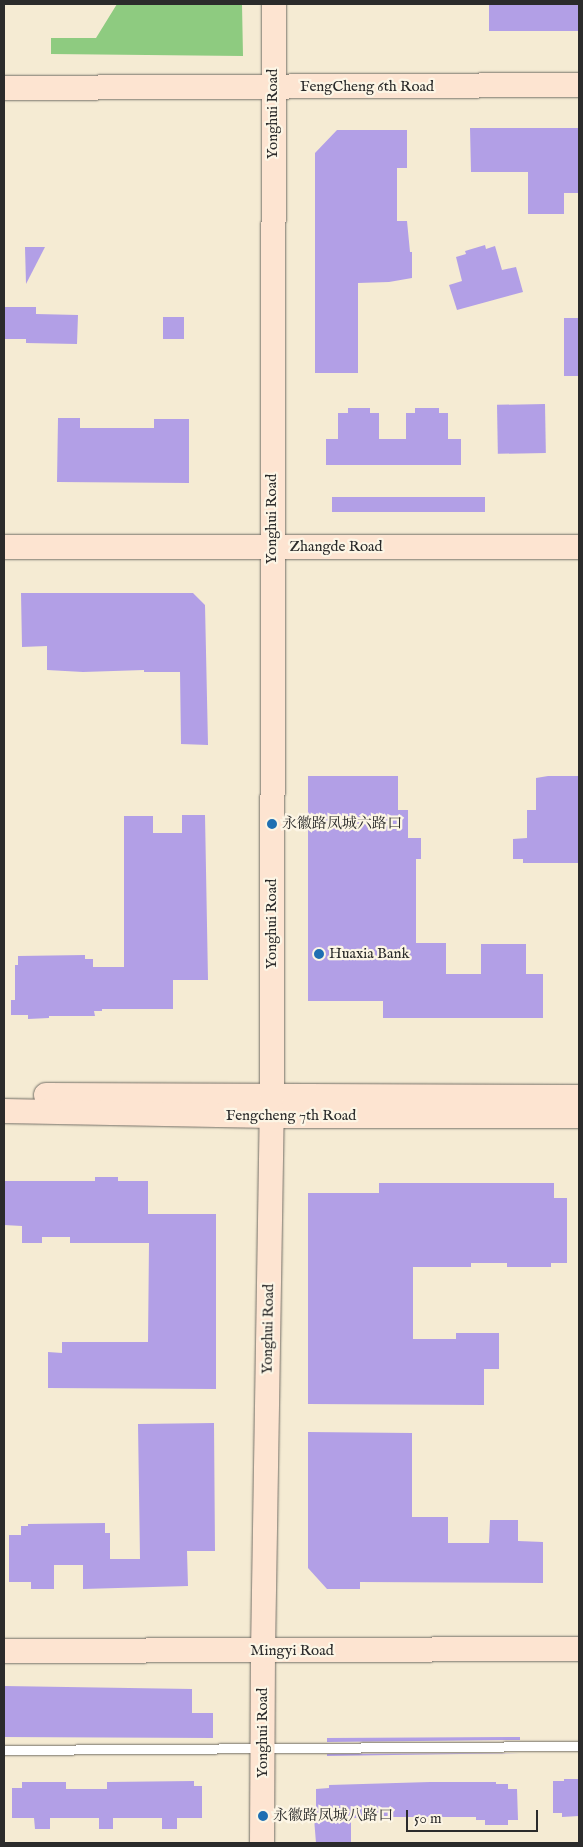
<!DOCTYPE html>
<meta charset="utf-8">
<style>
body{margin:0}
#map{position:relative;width:583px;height:1847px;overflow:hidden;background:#f5ebd3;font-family:"IM FELL English","Noto Serif SC",serif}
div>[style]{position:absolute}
.green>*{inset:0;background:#8ecb80}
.building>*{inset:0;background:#b29fe6;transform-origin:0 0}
.roads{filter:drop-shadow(0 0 1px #726e66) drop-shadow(0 0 1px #726e66)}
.lane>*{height:9px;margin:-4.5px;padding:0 4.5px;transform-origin:4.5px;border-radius:4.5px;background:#fff}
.secondary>*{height:24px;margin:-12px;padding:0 12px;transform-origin:12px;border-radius:12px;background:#fde4d1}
.dots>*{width:14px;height:14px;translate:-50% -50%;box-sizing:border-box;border:2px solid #fcf5e5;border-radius:50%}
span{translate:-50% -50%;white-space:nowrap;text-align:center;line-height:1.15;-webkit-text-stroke:4.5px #fcf5e5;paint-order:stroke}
.street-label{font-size:15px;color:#2b2b2b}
.poi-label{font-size:15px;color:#2b2b2b}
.left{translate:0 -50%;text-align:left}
.frame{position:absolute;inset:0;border:5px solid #2b2b2b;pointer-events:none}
.scale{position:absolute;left:406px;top:1810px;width:132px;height:22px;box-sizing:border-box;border:2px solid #2b2b2b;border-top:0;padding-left:6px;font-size:15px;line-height:18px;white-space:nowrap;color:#2b2b2b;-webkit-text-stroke:4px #fcf5e5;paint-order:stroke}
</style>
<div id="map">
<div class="green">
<i style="clip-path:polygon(117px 4px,242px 4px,243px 56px,51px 54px,51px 38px,96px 38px)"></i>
</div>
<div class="building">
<i style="left:489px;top:4px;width:90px;height:27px"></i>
<i style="clip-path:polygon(470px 128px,579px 128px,579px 193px,564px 193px,564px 214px,528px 214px,528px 172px,471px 172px)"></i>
<i style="clip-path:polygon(337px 130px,407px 130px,407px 168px,397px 168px,397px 221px,407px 221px,410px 252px,412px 252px,412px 278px,389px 282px,358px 283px,358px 373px,315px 373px,315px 153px)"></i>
<i style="clip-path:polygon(485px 245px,486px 249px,495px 246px,502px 270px,516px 267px,523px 292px,457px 310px,449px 285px,462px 281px,456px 257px,466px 254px,465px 251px)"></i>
<i style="clip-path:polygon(25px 247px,45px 247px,26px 284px)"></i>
<i style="clip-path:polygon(4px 307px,36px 307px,36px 314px,78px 315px,77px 344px,26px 343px,26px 339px,4px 339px)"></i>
<i style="left:163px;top:317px;width:21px;height:22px"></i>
<i style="left:564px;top:318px;width:15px;height:58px"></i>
<i style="left:545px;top:404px;width:49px;height:48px;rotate:89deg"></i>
<i style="clip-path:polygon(348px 408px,370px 408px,370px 413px,379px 413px,379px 439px,406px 439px,406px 413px,415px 413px,415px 408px,439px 408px,439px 413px,448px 413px,448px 439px,461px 439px,461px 465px,326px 465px,326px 439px,338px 439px,338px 413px,348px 413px)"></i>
<i style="clip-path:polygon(58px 418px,80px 418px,80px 428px,154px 428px,154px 419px,189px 419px,189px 483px,57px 482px)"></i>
<i style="left:332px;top:497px;width:153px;height:15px"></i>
<i style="clip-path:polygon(21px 593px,193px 593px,205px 605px,208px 745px,181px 744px,180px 672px,144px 672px,144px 670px,83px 672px,47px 670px,47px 646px,22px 647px)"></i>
<i style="clip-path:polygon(308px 776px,398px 776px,398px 810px,408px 810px,408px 838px,421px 838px,421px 859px,416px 859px,416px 943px,446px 943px,446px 974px,481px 974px,481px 944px,526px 944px,526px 974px,543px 974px,543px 1018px,383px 1018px,383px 1001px,308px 1001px)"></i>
<i style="clip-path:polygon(548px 776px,579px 776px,579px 863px,523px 863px,523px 859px,513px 859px,513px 839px,527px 838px,527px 810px,536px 810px,536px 778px)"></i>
<i style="clip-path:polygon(182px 815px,205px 815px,208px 980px,173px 980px,173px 1009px,102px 1009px,102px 1011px,94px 1011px,95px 1016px,49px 1016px,49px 1018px,28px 1019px,28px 1015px,11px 1015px,11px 1000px,15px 1000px,15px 965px,18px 965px,18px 956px,85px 955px,85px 959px,93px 959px,93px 967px,124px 967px,124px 816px,153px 816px,153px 833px,182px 833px)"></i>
<i style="clip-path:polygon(95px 1177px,118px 1177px,118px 1181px,148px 1181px,148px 1214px,216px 1214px,216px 1389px,48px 1388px,48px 1352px,62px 1353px,62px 1342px,148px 1342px,149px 1243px,70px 1243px,70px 1237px,42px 1237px,42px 1243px,22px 1243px,22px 1226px,4px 1225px,4px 1181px,95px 1181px)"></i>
<i style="clip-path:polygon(379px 1183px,554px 1183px,554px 1198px,567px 1198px,567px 1263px,551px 1263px,551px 1267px,507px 1267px,507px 1263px,471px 1263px,471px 1267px,413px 1267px,413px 1339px,456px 1339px,456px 1333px,499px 1333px,499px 1369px,484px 1369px,484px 1405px,308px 1404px,308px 1193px,379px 1193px)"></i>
<i style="clip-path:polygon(214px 1423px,215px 1551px,187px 1551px,188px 1586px,83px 1589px,83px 1565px,54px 1565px,54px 1589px,31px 1589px,31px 1582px,9px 1582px,9px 1535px,21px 1535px,21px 1526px,28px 1526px,28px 1524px,105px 1523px,105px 1533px,110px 1533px,110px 1559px,140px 1559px,138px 1424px)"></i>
<i style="clip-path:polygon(308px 1432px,412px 1433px,412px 1517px,448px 1517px,448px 1543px,489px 1543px,490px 1520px,518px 1520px,518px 1541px,543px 1542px,543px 1583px,360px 1582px,360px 1589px,327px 1589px,308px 1568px)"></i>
<i style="clip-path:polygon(4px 1686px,192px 1689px,192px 1713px,213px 1713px,213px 1738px,4px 1737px)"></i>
<i style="clip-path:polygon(520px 1737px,520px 1740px,327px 1742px,327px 1738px)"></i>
<i style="clip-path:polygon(520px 1753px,327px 1756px,327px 1754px)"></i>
<i style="clip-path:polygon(564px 1779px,579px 1779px,579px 1816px,562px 1817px,562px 1813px,553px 1813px,553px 1781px,564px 1781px)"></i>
<i style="clip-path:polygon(194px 1781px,194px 1786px,202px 1786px,202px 1818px,177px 1818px,177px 1829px,162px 1829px,162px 1818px,113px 1818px,113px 1829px,99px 1829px,99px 1818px,50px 1818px,50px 1829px,35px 1829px,34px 1818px,12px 1818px,12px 1788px,22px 1788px,22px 1782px,66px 1782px,66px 1789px,107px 1789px,107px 1782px)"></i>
<i style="clip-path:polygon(430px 1782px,496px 1782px,496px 1784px,508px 1784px,508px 1789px,517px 1789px,518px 1820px,508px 1820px,508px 1825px,485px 1825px,485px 1820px,476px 1820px,476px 1817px,359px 1817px,359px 1818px,351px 1818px,351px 1843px,316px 1843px,313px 1806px,316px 1806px,316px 1789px,329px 1788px,329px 1785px)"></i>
</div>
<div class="roads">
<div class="lane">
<i style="left:4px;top:1750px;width:575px;rotate:-0.4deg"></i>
</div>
<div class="secondary">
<i style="left:4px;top:88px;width:575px;rotate:-0.3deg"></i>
<i style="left:4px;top:547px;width:575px"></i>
<i style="left:46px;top:1095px;width:533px;rotate:0.21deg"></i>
<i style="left:4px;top:1111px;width:267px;rotate:1.1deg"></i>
<i style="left:271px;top:1116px;width:308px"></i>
<i style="left:4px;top:1651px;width:575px;rotate:-0.2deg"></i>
<i style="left:262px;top:1843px;width:191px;rotate:-89.7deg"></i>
<i style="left:263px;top:1652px;width:556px;rotate:-89.07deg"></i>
<i style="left:272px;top:1096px;width:1092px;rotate:-89.9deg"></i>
</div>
</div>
<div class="dots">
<i style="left:272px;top:824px;background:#1f6fb2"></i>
<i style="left:319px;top:954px;background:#1f6fb2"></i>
<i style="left:263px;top:1816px;background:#1f6fb2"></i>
</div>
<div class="street-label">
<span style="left:367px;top:87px">FengCheng 6th Road</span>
<span style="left:273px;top:114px;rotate:-90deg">Yonghui Road</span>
<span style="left:272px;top:519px;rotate:-90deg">Yonghui Road</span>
<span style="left:336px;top:547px">Zhangde Road</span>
<span style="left:272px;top:924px;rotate:-90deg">Yonghui Road</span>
<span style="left:291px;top:1116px">Fengcheng 7th Road</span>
<span style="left:268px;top:1329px;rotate:-89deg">Yonghui Road</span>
<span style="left:292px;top:1651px">Mingyi Road</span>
<span style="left:263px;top:1733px;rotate:-90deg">Yonghui Road</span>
</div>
<div class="poi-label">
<span class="left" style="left:282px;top:824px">永徽路凤城六路口</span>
<span class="left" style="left:329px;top:954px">Huaxia Bank</span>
<span class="left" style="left:273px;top:1816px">永徽路凤城八路口</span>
</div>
<div class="frame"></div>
<div class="scale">50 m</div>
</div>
